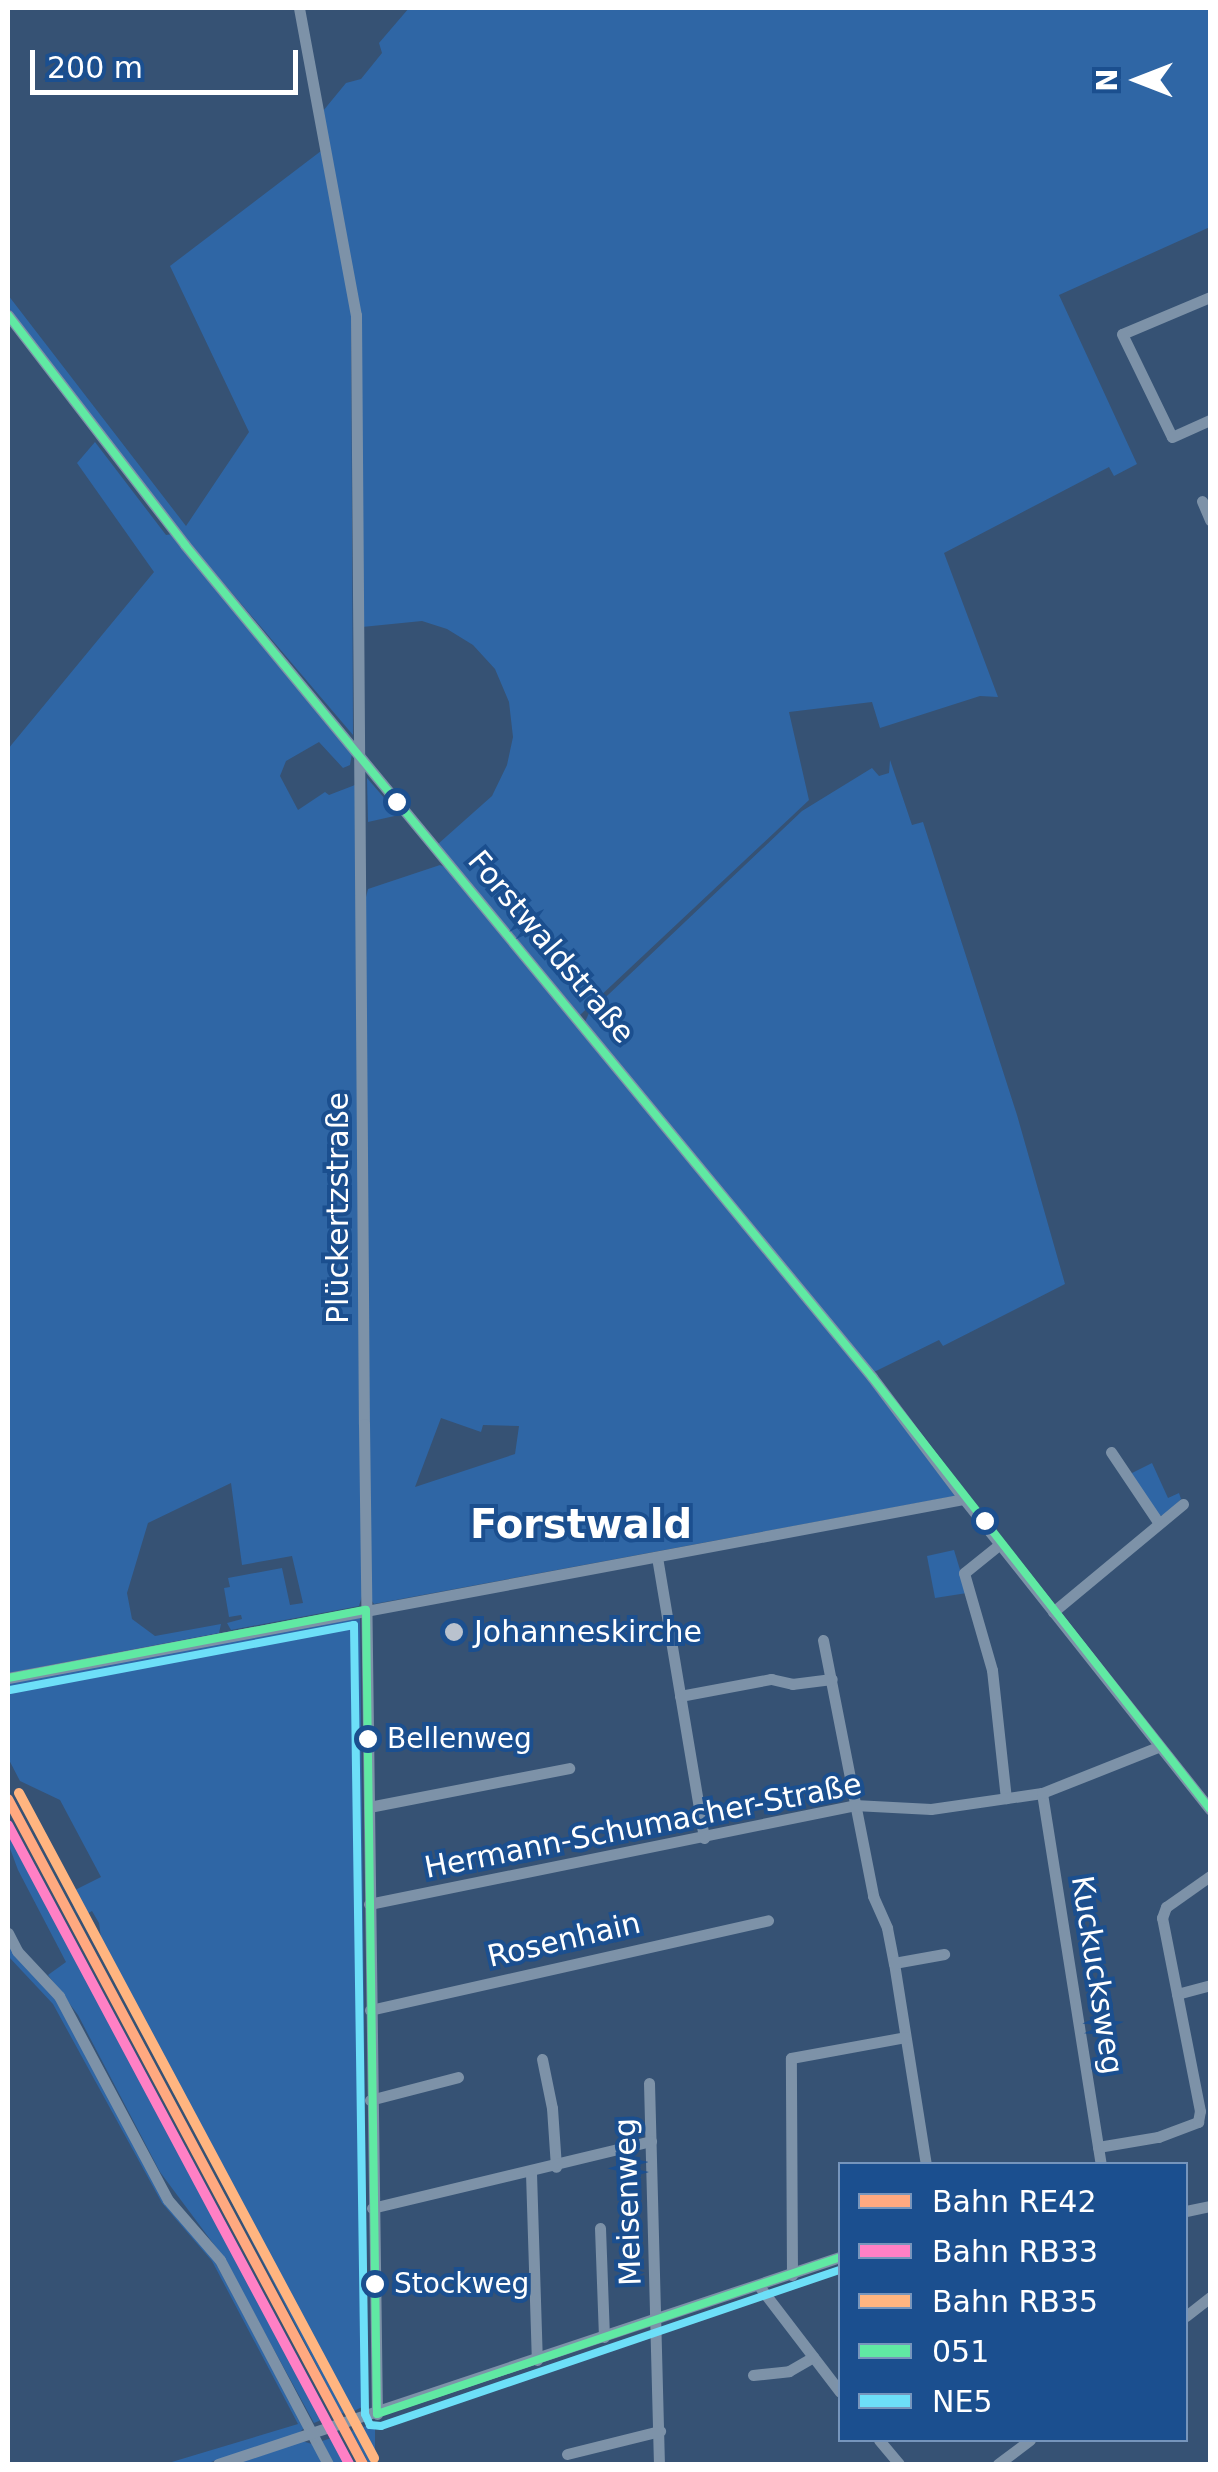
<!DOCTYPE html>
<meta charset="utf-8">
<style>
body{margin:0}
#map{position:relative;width:1218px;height:2472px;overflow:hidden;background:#365274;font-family:"DejaVu Sans",sans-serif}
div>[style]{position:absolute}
.green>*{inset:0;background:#2f66a5}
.minor>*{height:11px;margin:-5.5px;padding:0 5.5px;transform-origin:5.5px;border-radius:5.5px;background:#7d92a8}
.bus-1>*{height:8px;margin:-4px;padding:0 4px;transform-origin:4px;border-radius:4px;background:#60e9a3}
.bus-2>*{height:8px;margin:-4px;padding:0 4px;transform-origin:4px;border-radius:4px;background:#6ddff8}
.rail-1>*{height:10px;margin:-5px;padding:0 5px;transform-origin:5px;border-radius:5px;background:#ffa980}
.rail-2>*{height:10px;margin:-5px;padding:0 5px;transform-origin:5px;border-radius:5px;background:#ff80c5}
.rail-3>*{height:10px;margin:-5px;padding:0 5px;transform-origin:5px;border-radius:5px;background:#ffb580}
.dots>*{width:28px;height:28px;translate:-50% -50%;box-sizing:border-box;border:5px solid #1b4f8f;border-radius:50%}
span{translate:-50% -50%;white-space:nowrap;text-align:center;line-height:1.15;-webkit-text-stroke:8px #1b4f8f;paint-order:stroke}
.bus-label{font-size:28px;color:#fff}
.left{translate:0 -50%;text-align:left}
.street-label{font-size:30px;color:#fff}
.poi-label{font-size:30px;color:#fff}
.district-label{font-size:40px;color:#fff;font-weight:700}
.frame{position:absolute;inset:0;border:10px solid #fff;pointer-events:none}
.legend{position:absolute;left:838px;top:2162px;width:350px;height:280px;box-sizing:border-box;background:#1b4f8f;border:2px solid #7695bc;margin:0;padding:12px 18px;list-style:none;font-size:30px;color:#fff}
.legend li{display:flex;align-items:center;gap:20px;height:50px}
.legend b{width:50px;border:2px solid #7695bc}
.north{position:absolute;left:1088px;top:30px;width:100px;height:100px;-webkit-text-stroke:8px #1b4f8f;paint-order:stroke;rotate:270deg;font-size:28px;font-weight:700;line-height:40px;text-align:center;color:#fff}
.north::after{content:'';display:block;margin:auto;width:35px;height:45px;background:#fff;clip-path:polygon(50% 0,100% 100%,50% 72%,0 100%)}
.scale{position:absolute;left:30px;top:50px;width:268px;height:45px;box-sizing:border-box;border:5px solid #fff;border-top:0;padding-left:12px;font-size:30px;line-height:35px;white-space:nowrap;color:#fff;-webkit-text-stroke:8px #1b4f8f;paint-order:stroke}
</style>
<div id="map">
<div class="green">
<i style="clip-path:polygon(409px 8px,1210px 8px,1210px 227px,1059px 295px,1137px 464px,1114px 476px,1109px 467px,944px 553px,998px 697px,980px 696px,880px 728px,872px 702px,789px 712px,809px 800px,580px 1015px,438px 844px,492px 796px,507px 765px,513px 737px,509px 702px,495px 669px,473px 645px,447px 629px,422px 621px,362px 627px,360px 326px,323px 111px,346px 83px,361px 79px,382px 53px,379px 43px)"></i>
<i style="clip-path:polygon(321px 151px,351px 311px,353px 735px,180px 532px,8px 307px,8px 295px,186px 526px,249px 432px,170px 266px)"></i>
<i style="clip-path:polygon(95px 442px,166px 535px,172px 534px,352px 754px,350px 765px,343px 768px,319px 742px,286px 761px,280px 776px,298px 810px,325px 792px,329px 795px,355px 785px,362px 1596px,359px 1606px,231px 1630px,227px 1623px,242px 1619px,241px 1615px,229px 1617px,224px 1588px,230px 1587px,228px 1578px,282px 1568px,290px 1605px,303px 1603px,292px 1556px,242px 1565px,231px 1483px,148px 1523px,127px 1593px,132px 1619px,155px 1636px,221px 1624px,219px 1633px,8px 1673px,8px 749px,154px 572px,77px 463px)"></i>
<i style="clip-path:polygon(890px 760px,912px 825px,923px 822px,1017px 1115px,1065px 1284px,943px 1346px,939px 1340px,874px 1372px,585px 1022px,589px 1013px,802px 811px,872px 768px,879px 776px,889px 773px)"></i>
<i style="clip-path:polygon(367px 778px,399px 815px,368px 822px)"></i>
<i style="clip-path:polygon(evenodd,440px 865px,449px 869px,840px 1342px,955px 1496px,374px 1604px,370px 1598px,365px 901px,368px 889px,440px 865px,441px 1418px,481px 1432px,483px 1425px,519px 1426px,515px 1454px,415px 1487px,441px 1418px)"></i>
<i style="clip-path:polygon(1152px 1463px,1168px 1498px,1179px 1493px,1181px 1499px,1165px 1515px,1159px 1516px,1126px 1476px)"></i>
<i style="clip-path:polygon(954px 1550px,967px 1593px,935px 1598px,927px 1556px)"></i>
<i style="clip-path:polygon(360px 1617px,368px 2404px,348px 2414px,341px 2413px,103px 1953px,99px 1923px,92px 1911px,81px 1917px,76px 1912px,69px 1893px,101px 1877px,60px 1800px,20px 1781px,8px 1758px,8px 1682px)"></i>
<i style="clip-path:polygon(8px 1822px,252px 2278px,328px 2417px,314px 2423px,224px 2258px,160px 2172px,78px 2015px,48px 1975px,66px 1962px,18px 1870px,8px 1843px)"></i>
<i style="clip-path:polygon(8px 1945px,57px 2001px,165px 2202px,214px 2260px,304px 2428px,299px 2433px,205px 2464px,165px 2464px,298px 2424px,212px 2261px,162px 2203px,53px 2004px,8px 1956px)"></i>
<i style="clip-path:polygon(375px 2423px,375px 2464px,369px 2464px,351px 2431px)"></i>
<i style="clip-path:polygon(338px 2436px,353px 2464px,334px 2464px,322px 2441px)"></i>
<i style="clip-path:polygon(302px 2441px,312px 2444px,323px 2464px,233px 2464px)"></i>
</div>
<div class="minor">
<i style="left:299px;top:8px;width:312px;rotate:79.5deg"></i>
<i style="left:356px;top:315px;width:1109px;rotate:89.59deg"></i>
<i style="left:364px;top:1424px;width:990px;rotate:89.25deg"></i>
<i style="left:1210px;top:297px;width:95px;rotate:157.2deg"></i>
<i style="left:1122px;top:334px;width:114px;rotate:64.1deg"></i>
<i style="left:1172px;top:437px;width:42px;rotate:-24.1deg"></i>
<i style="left:8px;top:315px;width:290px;rotate:52.4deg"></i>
<i style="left:185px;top:545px;width:1079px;rotate:50.45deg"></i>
<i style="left:872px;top:1377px;width:153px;rotate:53deg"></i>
<i style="left:964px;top:1499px;width:396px;rotate:51.6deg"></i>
<i style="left:1202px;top:501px;width:21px;rotate:67deg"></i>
<i style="left:1111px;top:1452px;width:84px;rotate:56.1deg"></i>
<i style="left:1000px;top:1544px;width:46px;rotate:141.1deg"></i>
<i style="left:964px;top:1573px;width:101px;rotate:73.9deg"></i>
<i style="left:992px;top:1670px;width:129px;rotate:83.8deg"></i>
<i style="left:657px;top:1557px;width:285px;rotate:80.5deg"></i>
<i style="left:1053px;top:1612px;width:169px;rotate:-39.7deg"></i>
<i style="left:823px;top:1640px;width:261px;rotate:78.9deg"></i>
<i style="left:873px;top:1896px;width:35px;rotate:66deg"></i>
<i style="left:887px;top:1928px;width:36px;rotate:79deg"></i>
<i style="left:894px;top:1963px;width:204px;rotate:81deg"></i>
<i style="left:8px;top:1678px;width:973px;rotate:-10.61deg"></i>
<i style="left:680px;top:1696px;width:93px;rotate:-10.6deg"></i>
<i style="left:771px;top:1679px;width:22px;rotate:13deg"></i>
<i style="left:792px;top:1684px;width:40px;rotate:-7.1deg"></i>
<i style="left:1042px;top:1793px;width:376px;rotate:81deg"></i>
<i style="left:369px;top:1807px;width:204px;rotate:-11deg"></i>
<i style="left:369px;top:1904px;width:495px;rotate:-11.5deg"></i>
<i style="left:854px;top:1805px;width:77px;rotate:3deg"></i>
<i style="left:931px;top:1809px;width:112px;rotate:-8.2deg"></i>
<i style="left:1042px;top:1793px;width:125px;rotate:-21.6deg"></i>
<i style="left:8px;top:1933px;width:20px;rotate:63deg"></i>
<i style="left:17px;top:1951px;width:62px;rotate:47deg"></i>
<i style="left:59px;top:1996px;width:231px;rotate:61.9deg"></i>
<i style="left:168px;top:2200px;width:79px;rotate:49.1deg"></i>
<i style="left:220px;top:2260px;width:231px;rotate:62.1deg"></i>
<i style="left:894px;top:1963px;width:51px;rotate:-10.2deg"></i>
<i style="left:1177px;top:1994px;width:34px;rotate:-15deg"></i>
<i style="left:370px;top:2010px;width:408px;rotate:-12.7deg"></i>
<i style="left:542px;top:2059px;width:50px;rotate:78.5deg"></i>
<i style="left:552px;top:2108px;width:59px;rotate:86.1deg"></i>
<i style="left:649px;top:2083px;width:381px;rotate:88.5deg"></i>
<i style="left:370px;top:2100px;width:91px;rotate:-14.6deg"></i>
<i style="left:1098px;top:2147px;width:61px;rotate:-9.5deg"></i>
<i style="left:1158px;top:2137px;width:43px;rotate:-20.6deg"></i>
<i style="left:1198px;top:2122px;width:11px;rotate:-80deg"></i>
<i style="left:1200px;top:2111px;width:197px;rotate:-101.1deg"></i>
<i style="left:1162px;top:1918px;width:12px;rotate:-70deg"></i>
<i style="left:1166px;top:1907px;width:54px;rotate:-35.2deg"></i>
<i style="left:531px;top:2173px;width:187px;rotate:88.2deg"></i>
<i style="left:372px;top:2208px;width:287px;rotate:-13.5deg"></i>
<i style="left:1186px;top:2211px;width:25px;rotate:-12deg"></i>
<i style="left:600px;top:2228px;width:109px;rotate:87.9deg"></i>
<i style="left:792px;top:2275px;width:217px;rotate:-90.3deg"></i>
<i style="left:791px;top:2058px;width:116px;rotate:-10.4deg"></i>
<i style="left:759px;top:2286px;width:133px;rotate:52.6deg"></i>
<i style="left:1186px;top:2316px;width:31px;rotate:-38deg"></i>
<i style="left:753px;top:2375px;width:36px;rotate:-6deg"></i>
<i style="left:789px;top:2371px;width:28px;rotate:-30deg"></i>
<i style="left:879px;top:2440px;width:31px;rotate:50deg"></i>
<i style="left:567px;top:2454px;width:96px;rotate:-13.9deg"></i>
<i style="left:218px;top:2464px;width:656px;rotate:-18.41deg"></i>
<i style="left:998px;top:2464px;width:40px;rotate:-37deg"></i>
</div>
<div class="bus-1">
<i style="left:8px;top:315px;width:290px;rotate:52.4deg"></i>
<i style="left:185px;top:545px;width:1079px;rotate:50.45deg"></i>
<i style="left:872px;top:1377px;width:549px;rotate:51.96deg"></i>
<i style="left:8px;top:1678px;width:364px;rotate:-10.8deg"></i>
<i style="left:366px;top:1610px;width:804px;rotate:89.22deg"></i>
<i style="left:377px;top:2414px;width:489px;rotate:-18.7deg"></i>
</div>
<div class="bus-2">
<i style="left:10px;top:1690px;width:350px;rotate:-10.7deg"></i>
<i style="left:354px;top:1625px;width:789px;rotate:89.2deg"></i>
<i style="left:365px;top:2414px;width:12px;rotate:66deg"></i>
<i style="left:370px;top:2425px;width:11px;rotate:5deg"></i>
<i style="left:381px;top:2426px;width:485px;rotate:-18.8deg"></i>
</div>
<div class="rail-1">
<i style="left:8px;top:1799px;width:754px;rotate:61.91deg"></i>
</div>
<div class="rail-2">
<i style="left:8px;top:1825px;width:724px;rotate:61.91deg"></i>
</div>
<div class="rail-3">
<i style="left:19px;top:1793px;width:754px;rotate:61.91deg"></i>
</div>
<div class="dots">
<i style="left:397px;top:802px;background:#fff"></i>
<i style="left:985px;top:1521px;background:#fff"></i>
<i style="left:454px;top:1632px;background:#b9c2ce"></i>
<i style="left:368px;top:1739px;background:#fff"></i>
<i style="left:375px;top:2284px;background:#fff"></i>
</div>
<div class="bus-label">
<span class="left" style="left:387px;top:1739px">Bellenweg</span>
<span class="left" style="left:394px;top:2284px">Stockweg</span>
</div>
<div class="street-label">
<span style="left:551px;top:947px;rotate:50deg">Forstwaldstraße</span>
<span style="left:338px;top:1208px;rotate:-90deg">Plückertzstraße</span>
<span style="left:643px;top:1826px;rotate:-11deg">Hermann-Schumacher-Straße</span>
<span style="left:564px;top:1940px;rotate:-13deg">Rosenhain</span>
<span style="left:1097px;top:1975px;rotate:81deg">Kuckucksweg</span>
<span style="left:628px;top:2202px;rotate:-92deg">Meisenweg</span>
</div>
<div class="poi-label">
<span class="left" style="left:474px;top:1632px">Johanneskirche</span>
</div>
<div class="district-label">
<span style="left:581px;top:1524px">Forstwald</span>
</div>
<div class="frame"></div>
<ul class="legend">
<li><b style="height:12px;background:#ffa980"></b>Bahn RE42</li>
<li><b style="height:12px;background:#ff80c5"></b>Bahn RB33</li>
<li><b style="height:12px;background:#ffb580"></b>Bahn RB35</li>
<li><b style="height:12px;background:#60e9a3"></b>051</li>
<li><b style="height:12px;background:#6ddff8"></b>NE5</li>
</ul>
<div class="north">N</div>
<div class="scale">200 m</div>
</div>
